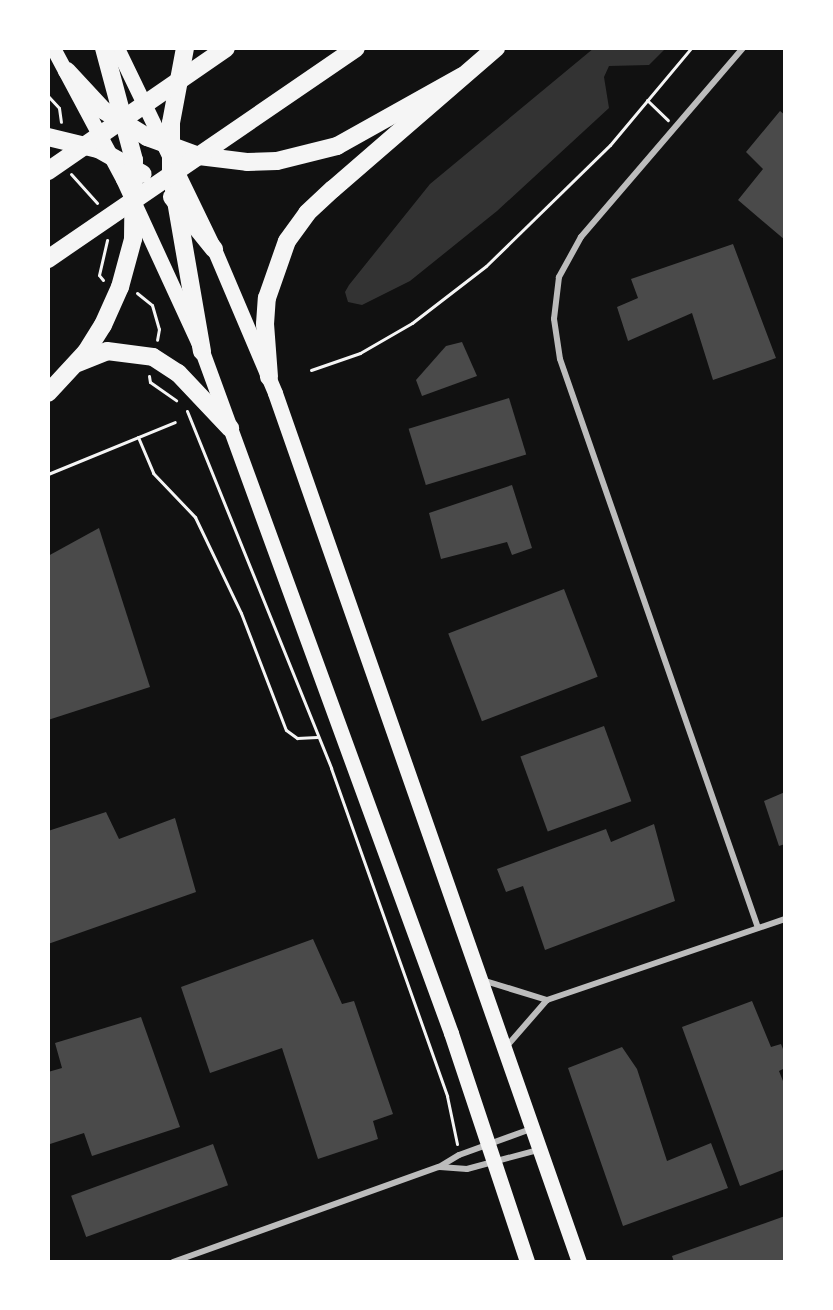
<!DOCTYPE html>
<style>
body{margin:0}
#map{position:relative;width:833px;height:1310px;overflow:hidden;background:#111;font-family:Inter,sans-serif}
div>[style]{position:absolute}
.water>*{inset:0;background:#333}
.building>*{inset:0;background:#4a4a4a;transform-origin:0 0}
.path>*{height:3px;margin:-1.5px;padding:0 1.5px;transform-origin:1.5px;border-radius:1.5px;background:#f5f5f5}
.minor>*{height:6px;margin:-3px;padding:0 3px;transform-origin:3px;border-radius:3px;background:#bcbcbc}
.primary>*{height:15px;margin:-7.5px;padding:0 7.5px;transform-origin:7.5px;border-radius:7.5px;background:#f5f5f5}
.motorway>*{height:18px;margin:-9px;padding:0 9px;transform-origin:9px;border-radius:9px;background:#f5f5f5}
span{translate:-50% -50%;white-space:nowrap;text-align:center;line-height:1.15;-webkit-text-stroke:6px #fff;paint-order:stroke}
.frame{position:absolute;inset:0;border:50px solid #fff;pointer-events:none}
</style>
<div id="map">
<div class="water">
<i style="clip-path:polygon(594px 48px,666px 48px,649px 65px,609px 66px,604px 77px,609px 108px,497px 211px,410px 281px,362px 305px,348px 302px,345px 292px,349px 285px,430px 184px)"></i>
</div>
<div class="building">
<i style="clip-path:polygon(780px 111px,785px 115px,785px 240px,738px 200px,763px 169px,746px 152px)"></i>
<i style="clip-path:polygon(733px 244px,776px 358px,713px 380px,692px 313px,628px 341px,617px 307px,638px 298px,631px 279px)"></i>
<i style="clip-path:polygon(462px 342px,477px 376px,422px 396px,416px 380px,446px 346px)"></i>
<i style="left:509px;top:398px;width:59px;height:105px;rotate:73deg"></i>
<i style="clip-path:polygon(512px 485px,532px 548px,512px 555px,507px 542px,441px 559px,429px 513px)"></i>
<i style="clip-path:polygon(99px 528px,150px 687px,48px 720px,48px 556px)"></i>
<i style="left:564px;top:589px;width:94px;height:124px;rotate:69deg"></i>
<i style="left:604px;top:726px;width:80px;height:89px;rotate:70deg"></i>
<i style="clip-path:polygon(785px 792px,785px 844px,779px 846px,764px 801px)"></i>
<i style="clip-path:polygon(106px 812px,119px 839px,175px 818px,196px 892px,48px 944px,48px 831px)"></i>
<i style="clip-path:polygon(654px 824px,675px 901px,545px 950px,523px 886px,506px 892px,497px 869px,606px 829px,611px 842px)"></i>
<i style="clip-path:polygon(313px 939px,342px 1004px,354px 1001px,393px 1114px,373px 1121px,378px 1139px,318px 1159px,282px 1048px,210px 1073px,181px 987px)"></i>
<i style="clip-path:polygon(752px 1001px,771px 1047px,781px 1044px,785px 1054px,785px 1068px,779px 1071px,785px 1086px,785px 1169px,740px 1186px,682px 1027px)"></i>
<i style="clip-path:polygon(141px 1017px,180px 1127px,92px 1156px,84px 1133px,50px 1144px,48px 1072px,62px 1068px,55px 1043px)"></i>
<i style="clip-path:polygon(622px 1047px,637px 1069px,667px 1161px,711px 1143px,728px 1188px,623px 1226px,568px 1068px)"></i>
<i style="left:213px;top:1144px;width:44px;height:151px;rotate:70deg"></i>
<i style="clip-path:polygon(785px 1216px,785px 1262px,674px 1262px,672px 1256px)"></i>
</div>
<div class="path">
<i style="left:48px;top:96px;width:16px;rotate:47deg"></i>
<i style="left:59px;top:108px;width:14px;rotate:82deg"></i>
<i style="left:647px;top:100px;width:29px;rotate:44deg"></i>
<i style="left:71px;top:174px;width:39px;rotate:48deg"></i>
<i style="left:103px;top:280px;width:6px;rotate:-129deg"></i>
<i style="left:99px;top:275px;width:36px;rotate:-77deg"></i>
<i style="left:137px;top:293px;width:19px;rotate:39deg"></i>
<i style="left:152px;top:305px;width:25px;rotate:74deg"></i>
<i style="left:159px;top:329px;width:11px;rotate:100deg"></i>
<i style="left:311px;top:370px;width:52px;rotate:-19.1deg"></i>
<i style="left:360px;top:353px;width:60px;rotate:-30deg"></i>
<i style="left:412px;top:323px;width:93px;rotate:-37.6deg"></i>
<i style="left:486px;top:266px;width:173px;rotate:-44.3deg"></i>
<i style="left:610px;top:145px;width:126px;rotate:-50.1deg"></i>
<i style="left:149px;top:376px;width:6px;rotate:81deg"></i>
<i style="left:150px;top:382px;width:32px;rotate:35deg"></i>
<i style="left:187px;top:411px;width:385px;rotate:68deg"></i>
<i style="left:331px;top:768px;width:348px;rotate:70.5deg"></i>
<i style="left:447px;top:1096px;width:49px;rotate:78.2deg"></i>
<i style="left:138px;top:437px;width:39px;rotate:67deg"></i>
<i style="left:153px;top:473px;width:61px;rotate:46.3deg"></i>
<i style="left:195px;top:517px;width:106px;rotate:64.4deg"></i>
<i style="left:241px;top:613px;width:125px;rotate:69deg"></i>
<i style="left:286px;top:730px;width:14px;rotate:36deg"></i>
<i style="left:297px;top:738px;width:20px;rotate:-3deg"></i>
<i style="left:48px;top:474px;width:137px;rotate:-22.3deg"></i>
</div>
<div class="minor">
<i style="left:743px;top:48px;width:249px;rotate:130.6deg"></i>
<i style="left:581px;top:237px;width:46px;rotate:118.8deg"></i>
<i style="left:559px;top:277px;width:42px;rotate:96.8deg"></i>
<i style="left:554px;top:319px;width:40px;rotate:81.5deg"></i>
<i style="left:560px;top:359px;width:602px;rotate:70.81deg"></i>
<i style="left:482px;top:980px;width:68px;rotate:17.1deg"></i>
<i style="left:506px;top:1047px;width:62px;rotate:-48.9deg"></i>
<i style="left:547px;top:1000px;width:251px;rotate:-18.8deg"></i>
<i style="left:440px;top:1167px;width:27px;rotate:4deg"></i>
<i style="left:467px;top:1169px;width:73px;rotate:-15deg"></i>
<i style="left:173px;top:1262px;width:282px;rotate:-19.7deg"></i>
<i style="left:439px;top:1167px;width:23px;rotate:-31deg"></i>
<i style="left:459px;top:1155px;width:77px;rotate:-19.9deg"></i>
</div>
<div class="primary">
<i style="left:53px;top:48px;width:149px;rotate:61.9deg"></i>
<i style="left:123px;top:179px;width:189px;rotate:65.3deg"></i>
<i style="left:202px;top:351px;width:726px;rotate:69.94deg"></i>
<i style="left:451px;top:1033px;width:241px;rotate:71.6deg"></i>
<i style="left:117px;top:48px;width:223px;rotate:64.2deg"></i>
<i style="left:214px;top:249px;width:156px;rotate:67deg"></i>
<i style="left:275px;top:393px;width:921px;rotate:70.72deg"></i>
</div>
<div class="motorway">
<i style="left:185px;top:48px;width:76px;rotate:100.6deg"></i>
<i style="left:171px;top:123px;width:49px;rotate:90deg"></i>
<i style="left:171px;top:172px;width:182px;rotate:80.2deg"></i>
<i style="left:67px;top:71px;width:53px;rotate:47.3deg"></i>
<i style="left:103px;top:110px;width:52px;rotate:31.5deg"></i>
<i style="left:147px;top:137px;width:55px;rotate:20.1deg"></i>
<i style="left:199px;top:156px;width:48px;rotate:7.1deg"></i>
<i style="left:247px;top:162px;width:30px;rotate:-2deg"></i>
<i style="left:277px;top:161px;width:62px;rotate:-14deg"></i>
<i style="left:337px;top:146px;width:143px;rotate:-29.2deg"></i>
<i style="left:48px;top:137px;width:51px;rotate:13.5deg"></i>
<i style="left:98px;top:149px;width:51px;rotate:29.1deg"></i>
<i style="left:48px;top:171px;width:216px;rotate:-34.6deg"></i>
<i style="left:172px;top:197px;width:67px;rotate:51.1deg"></i>
<i style="left:48px;top:259px;width:373px;rotate:-34.4deg"></i>
<i style="left:78px;top:363px;width:31px;rotate:-22deg"></i>
<i style="left:107px;top:351px;width:46px;rotate:7.4deg"></i>
<i style="left:153px;top:357px;width:30px;rotate:33deg"></i>
<i style="left:178px;top:373px;width:76px;rotate:46.6deg"></i>
<i style="left:269px;top:377px;width:53px;rotate:-94.3deg"></i>
<i style="left:265px;top:324px;width:26px;rotate:-86deg"></i>
<i style="left:267px;top:298px;width:60px;rotate:-70.7deg"></i>
<i style="left:287px;top:241px;width:34px;rotate:-54deg"></i>
<i style="left:307px;top:213px;width:35px;rotate:-43deg"></i>
<i style="left:333px;top:189px;width:216px;rotate:-40.9deg"></i>
<i style="left:48px;top:393px;width:56px;rotate:-47.2deg"></i>
<i style="left:86px;top:352px;width:32px;rotate:-58deg"></i>
<i style="left:103px;top:325px;width:42px;rotate:-65.9deg"></i>
<i style="left:120px;top:287px;width:50px;rotate:-74.8deg"></i>
<i style="left:133px;top:239px;width:79px;rotate:-89.3deg"></i>
<i style="left:134px;top:160px;width:116px;rotate:-105deg"></i>
</div>
<div class="frame"></div>
</div>
